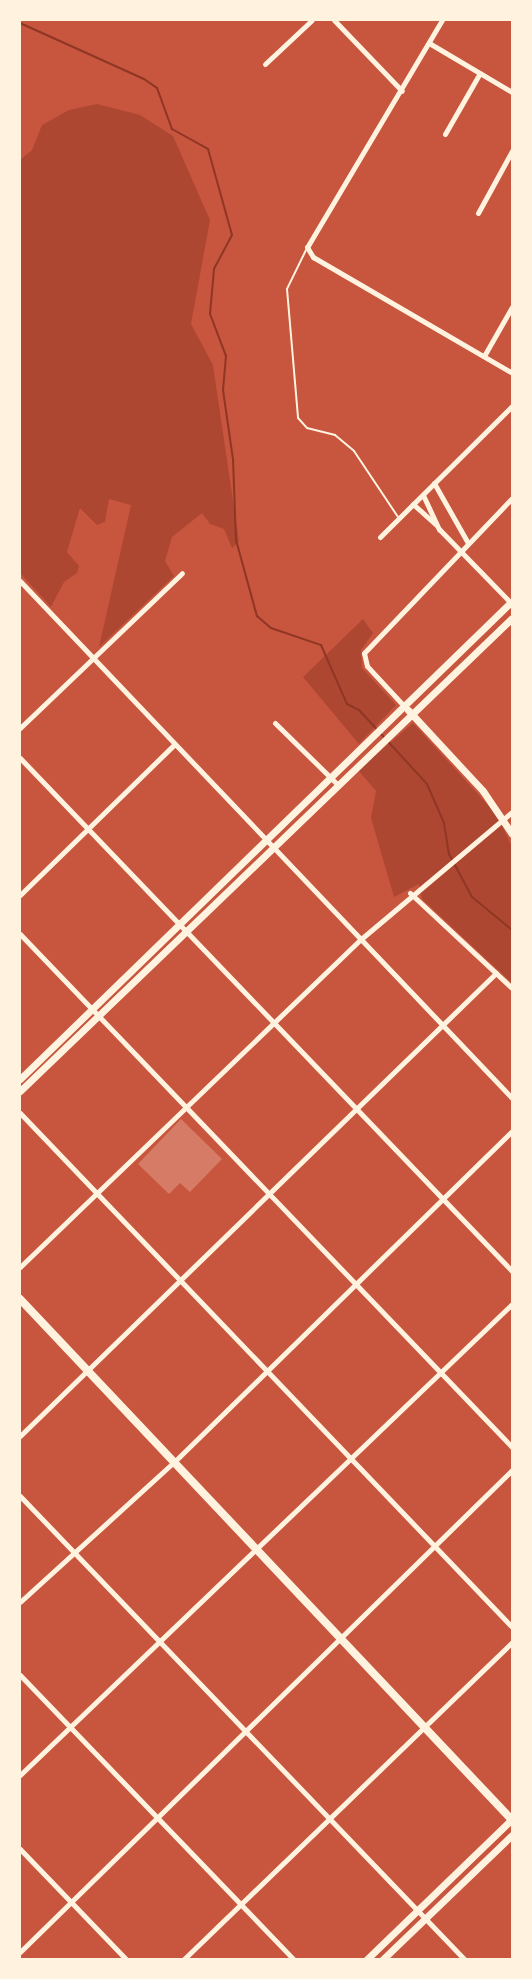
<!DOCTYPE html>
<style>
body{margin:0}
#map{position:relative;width:532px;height:1979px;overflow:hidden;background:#c8553d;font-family:"Source Serif 4",serif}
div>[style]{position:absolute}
.green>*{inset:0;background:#ae4732}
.stream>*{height:2px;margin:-1px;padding:0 1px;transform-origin:1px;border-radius:1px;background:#8f3625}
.building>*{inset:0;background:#d67c66}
.service>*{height:2px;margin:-1px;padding:0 1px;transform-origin:1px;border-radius:1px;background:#fff3e0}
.minor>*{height:5px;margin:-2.5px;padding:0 2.5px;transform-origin:2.5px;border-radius:2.5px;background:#fff3e0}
.secondary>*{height:7px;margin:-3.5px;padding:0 3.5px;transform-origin:3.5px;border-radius:3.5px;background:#fff3e0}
.primary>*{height:8px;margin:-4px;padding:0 4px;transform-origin:4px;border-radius:4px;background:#fff3e0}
span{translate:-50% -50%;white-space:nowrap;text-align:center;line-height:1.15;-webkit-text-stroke:6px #fff3e0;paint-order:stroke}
.frame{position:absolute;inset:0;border:21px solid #fff3e0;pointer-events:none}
</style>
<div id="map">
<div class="green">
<i style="clip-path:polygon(97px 104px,140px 115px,173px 136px,210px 220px,191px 324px,213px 365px,239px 541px,232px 548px,224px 529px,210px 524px,202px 513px,172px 537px,165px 561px,174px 576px,99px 647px,131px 505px,109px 499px,105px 522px,97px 525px,80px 508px,67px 552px,79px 566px,77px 573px,64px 582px,51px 607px,20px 573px,20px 160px,32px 150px,42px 125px,69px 110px)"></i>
<i style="clip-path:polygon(363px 619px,373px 633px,361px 650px,362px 668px,396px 705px,359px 744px,303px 677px)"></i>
<i style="clip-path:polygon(413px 723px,497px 815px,512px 847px,512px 983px,422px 899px,419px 884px,394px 897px,371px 818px,376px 791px,358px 770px)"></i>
</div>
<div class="stream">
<i style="left:20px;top:23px;width:136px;rotate:24.3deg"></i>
<i style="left:144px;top:79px;width:16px;rotate:35deg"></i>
<i style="left:157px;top:88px;width:44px;rotate:69.9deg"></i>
<i style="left:172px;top:129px;width:41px;rotate:29.1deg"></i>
<i style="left:208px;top:149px;width:89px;rotate:74.4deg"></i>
<i style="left:232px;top:235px;width:38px;rotate:118deg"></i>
<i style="left:214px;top:269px;width:45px;rotate:95.1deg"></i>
<i style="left:210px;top:314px;width:45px;rotate:69.1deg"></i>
<i style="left:226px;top:356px;width:34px;rotate:95deg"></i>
<i style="left:223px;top:390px;width:70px;rotate:81.8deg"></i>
<i style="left:233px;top:459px;width:81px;rotate:87.9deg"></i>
<i style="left:236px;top:540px;width:79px;rotate:74.6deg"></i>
<i style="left:257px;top:616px;width:18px;rotate:41deg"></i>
<i style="left:271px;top:628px;width:53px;rotate:18.8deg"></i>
<i style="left:321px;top:645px;width:64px;rotate:66.2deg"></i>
<i style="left:347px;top:704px;width:13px;rotate:27deg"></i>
<i style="left:359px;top:710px;width:100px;rotate:47.4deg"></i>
<i style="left:427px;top:784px;width:43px;rotate:66.4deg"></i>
<i style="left:444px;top:823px;width:31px;rotate:81deg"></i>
<i style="left:449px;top:854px;width:49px;rotate:61.9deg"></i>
<i style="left:472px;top:897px;width:52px;rotate:39.5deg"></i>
</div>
<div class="building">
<i style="clip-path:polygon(181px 1119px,222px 1159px,190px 1192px,180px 1183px,169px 1194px,138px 1164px)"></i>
</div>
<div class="service">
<i style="left:306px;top:250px;width:43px;rotate:116deg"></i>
<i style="left:287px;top:289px;width:129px;rotate:85.1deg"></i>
<i style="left:298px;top:418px;width:13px;rotate:48deg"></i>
<i style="left:307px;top:428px;width:29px;rotate:14deg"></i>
<i style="left:335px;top:435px;width:25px;rotate:40deg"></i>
<i style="left:354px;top:451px;width:79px;rotate:56.3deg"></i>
</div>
<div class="minor">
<i style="left:334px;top:20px;width:98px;rotate:46.2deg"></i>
<i style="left:442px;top:20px;width:264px;rotate:120.7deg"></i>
<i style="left:307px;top:247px;width:12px;rotate:59deg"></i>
<i style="left:313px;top:257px;width:230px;rotate:30.2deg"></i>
<i style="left:429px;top:43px;width:96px;rotate:30.6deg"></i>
<i style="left:265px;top:64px;width:64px;rotate:-43.1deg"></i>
<i style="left:445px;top:134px;width:70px;rotate:-60.2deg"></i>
<i style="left:478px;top:213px;width:71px;rotate:-61.3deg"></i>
<i style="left:484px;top:356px;width:56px;rotate:-60.3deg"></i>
<i style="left:434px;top:483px;width:69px;rotate:60.5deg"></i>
<i style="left:423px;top:495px;width:38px;rotate:65deg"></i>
<i style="left:439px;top:529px;width:102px;rotate:45.8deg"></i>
<i style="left:413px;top:504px;width:31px;rotate:42deg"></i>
<i style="left:380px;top:537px;width:186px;rotate:-44.8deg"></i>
<i style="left:20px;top:581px;width:714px;rotate:46.42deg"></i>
<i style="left:404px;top:706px;width:54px;rotate:-132.8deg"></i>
<i style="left:367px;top:666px;width:13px;rotate:-103deg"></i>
<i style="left:364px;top:653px;width:214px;rotate:-46.3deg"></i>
<i style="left:275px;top:723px;width:87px;rotate:44.5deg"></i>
<i style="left:20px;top:728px;width:224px;rotate:-43.7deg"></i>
<i style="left:20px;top:758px;width:711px;rotate:46.2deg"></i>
<i style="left:410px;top:893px;width:139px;rotate:43deg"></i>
<i style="left:20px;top:895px;width:216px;rotate:-44.3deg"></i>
<i style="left:20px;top:934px;width:711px;rotate:46.2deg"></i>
<i style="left:20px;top:1113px;width:712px;rotate:46.25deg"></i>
<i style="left:20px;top:1267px;width:473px;rotate:-43.9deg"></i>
<i style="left:361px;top:939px;width:197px;rotate:-40.1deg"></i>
<i style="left:20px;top:1436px;width:664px;rotate:-44.21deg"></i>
<i style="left:20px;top:1496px;width:643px;rotate:46.2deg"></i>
<i style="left:20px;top:1602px;width:208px;rotate:-42.3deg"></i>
<i style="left:174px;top:1462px;width:473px;rotate:-44.4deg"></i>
<i style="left:20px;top:1675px;width:395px;rotate:46.1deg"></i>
<i style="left:20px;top:1775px;width:681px;rotate:-43.75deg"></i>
<i style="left:20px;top:1849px;width:154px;rotate:46.1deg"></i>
<i style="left:20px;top:1952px;width:689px;rotate:-44.41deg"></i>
<i style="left:183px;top:1960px;width:458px;rotate:-44deg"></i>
</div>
<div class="secondary">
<i style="left:408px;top:710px;width:110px;rotate:47.2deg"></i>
<i style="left:483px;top:791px;width:52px;rotate:56deg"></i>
<i style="left:20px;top:1079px;width:682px;rotate:-44.17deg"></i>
<i style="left:20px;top:1091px;width:682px;rotate:-43.87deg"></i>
<i style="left:366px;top:1960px;width:203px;rotate:-44deg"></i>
<i style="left:382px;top:1960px;width:180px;rotate:-43.9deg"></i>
</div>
<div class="primary">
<i style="left:20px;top:1299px;width:717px;rotate:46.64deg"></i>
</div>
<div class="frame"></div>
</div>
